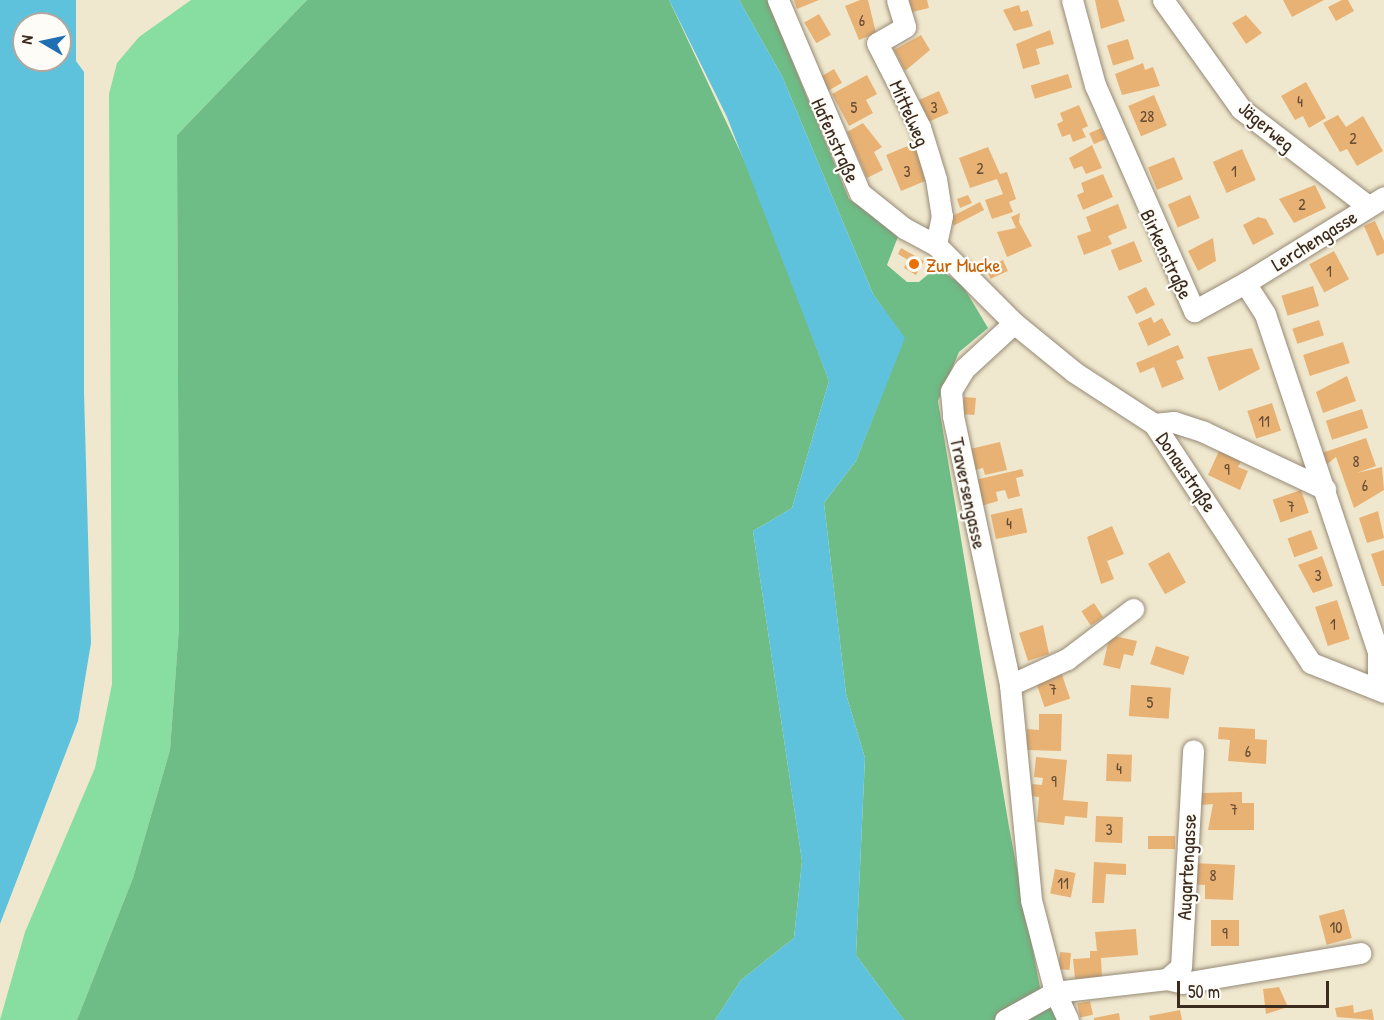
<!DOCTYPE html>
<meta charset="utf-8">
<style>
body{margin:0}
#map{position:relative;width:1384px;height:1020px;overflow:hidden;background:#f0e8ce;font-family:"Patrick Hand",sans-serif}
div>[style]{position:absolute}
.green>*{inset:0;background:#88dda0}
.forest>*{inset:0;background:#6ebc86}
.water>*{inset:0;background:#5fc2dd}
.pier>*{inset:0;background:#f0e8ce}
.building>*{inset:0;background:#e8b274;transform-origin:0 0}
.roads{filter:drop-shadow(0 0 2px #968976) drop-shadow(0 0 2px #968976)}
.street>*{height:21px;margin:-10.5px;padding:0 10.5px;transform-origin:10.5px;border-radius:10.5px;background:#fff}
.dots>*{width:16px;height:16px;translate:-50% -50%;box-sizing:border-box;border:3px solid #fdfcf7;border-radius:50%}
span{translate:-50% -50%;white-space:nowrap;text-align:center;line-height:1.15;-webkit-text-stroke:4.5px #fdfcf7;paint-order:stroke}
.number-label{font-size:16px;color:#664c34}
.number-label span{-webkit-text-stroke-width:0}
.street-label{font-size:20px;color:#3b2a1e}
.food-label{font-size:20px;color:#c56008}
.left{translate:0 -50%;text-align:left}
.north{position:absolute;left:12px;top:12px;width:60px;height:60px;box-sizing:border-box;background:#fdfcf7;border:2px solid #afa8a0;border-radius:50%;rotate:279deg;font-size:16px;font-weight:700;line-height:24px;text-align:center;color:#3b2a1e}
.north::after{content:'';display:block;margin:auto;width:21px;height:27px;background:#1f6fb2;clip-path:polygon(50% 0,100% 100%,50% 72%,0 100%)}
.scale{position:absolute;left:1177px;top:981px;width:152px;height:27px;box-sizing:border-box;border:3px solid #3b2a1e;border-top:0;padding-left:8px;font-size:18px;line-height:21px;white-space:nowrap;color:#3b2a1e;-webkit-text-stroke:4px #fdfcf7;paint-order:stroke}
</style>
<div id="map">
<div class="green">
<i style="clip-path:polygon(191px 0,307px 0,177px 135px,179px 628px,170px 750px,133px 878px,77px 1020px,0 1020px,25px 932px,95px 768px,112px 684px,109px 94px,117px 63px,139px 37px)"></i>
</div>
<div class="forest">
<i style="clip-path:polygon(307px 0,669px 0,753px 179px,829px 381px,792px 508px,753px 531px,802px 861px,794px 938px,741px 980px,715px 1020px,77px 1020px,133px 878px,170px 750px,179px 628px,177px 135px)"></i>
<i style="clip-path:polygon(739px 0,767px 0,849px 199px,899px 234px,887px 265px,907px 282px,919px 282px,937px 267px,963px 286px,988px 328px,959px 352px,938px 401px,1009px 827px,1040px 987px,1058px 1020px,904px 1020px,856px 955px,865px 758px,846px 694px,824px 503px,856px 461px,904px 338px,873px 294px,782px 76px)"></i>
</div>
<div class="water">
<i style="clip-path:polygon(evenodd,0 0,76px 0,76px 61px,84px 72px,84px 392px,91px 643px,78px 721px,0 924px,0 0,24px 24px,60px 24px,60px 60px,24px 60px,24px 24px)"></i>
<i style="clip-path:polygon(669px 0,739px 0,782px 76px,873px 294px,905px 338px,856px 461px,824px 503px,846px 694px,865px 758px,856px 955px,904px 1020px,715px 1020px,741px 980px,794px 938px,802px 861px,753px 531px,792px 508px,829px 381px,727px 117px)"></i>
</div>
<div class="pier">
<i style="clip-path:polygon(76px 0,79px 0,76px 61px)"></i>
</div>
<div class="building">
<i style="clip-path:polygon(794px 0,819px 0,797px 9px)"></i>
<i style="clip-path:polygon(860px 0,868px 0,876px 33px,859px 40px,845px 6px)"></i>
<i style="clip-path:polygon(909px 0,927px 0,929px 8px,912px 12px)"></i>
<i style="clip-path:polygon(1095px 0,1118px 0,1125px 21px,1101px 29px)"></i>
<i style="clip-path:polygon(1283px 0,1324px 0,1292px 17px)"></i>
<i style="clip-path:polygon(1342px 0,1348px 0,1354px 11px,1336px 21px,1328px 7px)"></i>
<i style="clip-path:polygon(1019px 5px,1021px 12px,1028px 10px,1033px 26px,1014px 31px,1003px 10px)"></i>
<i style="left:819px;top:14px;width:24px;height:17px;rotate:60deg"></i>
<i style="clip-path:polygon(1246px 15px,1262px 33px,1246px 44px,1232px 23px)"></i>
<i style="clip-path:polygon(1050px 30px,1054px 44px,1036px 49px,1040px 64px,1023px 69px,1016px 44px)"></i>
<i style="clip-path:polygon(921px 35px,930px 50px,905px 71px,894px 50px)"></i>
<i style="left:1128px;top:39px;width:21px;height:22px;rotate:73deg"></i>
<i style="clip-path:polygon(1143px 63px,1145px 70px,1153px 67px,1160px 86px,1122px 95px,1115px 74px)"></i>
<i style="left:834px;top:69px;width:16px;height:16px;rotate:60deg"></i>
<i style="left:1068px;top:74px;width:14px;height:39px;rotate:73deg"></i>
<i style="clip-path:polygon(867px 75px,877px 94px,866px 100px,873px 113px,849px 126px,832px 94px)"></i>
<i style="clip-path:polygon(1306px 82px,1326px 118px,1309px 128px,1303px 116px,1295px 120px,1281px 96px)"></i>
<i style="left:939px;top:91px;width:24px;height:22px;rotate:66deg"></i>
<i style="left:1154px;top:95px;width:33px;height:28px;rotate:67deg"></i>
<i style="clip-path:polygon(1079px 105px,1088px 126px,1082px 129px,1086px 137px,1073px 142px,1070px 134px,1062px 137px,1057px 124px,1063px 121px,1060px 113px)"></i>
<i style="clip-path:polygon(1338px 115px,1346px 127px,1363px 116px,1383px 151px,1357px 166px,1347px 149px,1340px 152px,1323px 123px)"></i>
<i style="clip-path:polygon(863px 123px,882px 147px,874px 152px,883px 170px,867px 178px,847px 132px)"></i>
<i style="left:1101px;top:128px;width:12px;height:13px;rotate:66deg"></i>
<i style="clip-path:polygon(910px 145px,918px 147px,925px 181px,901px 191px,886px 155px)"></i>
<i style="clip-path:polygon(1092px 145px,1102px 168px,1086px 174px,1082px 166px,1074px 169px,1069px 158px)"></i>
<i style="clip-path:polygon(988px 147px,1000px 174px,1007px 172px,1016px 199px,1009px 202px,1013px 212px,992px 219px,985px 200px,1003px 194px,997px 179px,970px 188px,959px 158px)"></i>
<i style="left:1242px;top:149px;width:34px;height:32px;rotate:66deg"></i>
<i style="left:1174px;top:157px;width:24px;height:28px;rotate:68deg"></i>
<i style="clip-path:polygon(1103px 174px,1113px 197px,1083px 210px,1077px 195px,1084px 192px,1081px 183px)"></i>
<i style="clip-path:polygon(1315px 185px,1326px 208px,1294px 223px,1279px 199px)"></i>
<i style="clip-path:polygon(968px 195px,972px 203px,960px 208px,957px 199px)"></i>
<i style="left:1190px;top:195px;width:25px;height:24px;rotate:67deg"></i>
<i style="left:980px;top:202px;width:9px;height:34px;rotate:63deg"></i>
<i style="clip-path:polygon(1118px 204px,1127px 228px,1108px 236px,1112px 244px,1084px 255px,1077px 236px,1091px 231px,1086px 217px)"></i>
<i style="clip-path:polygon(1020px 213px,1019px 222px,1032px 246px,1007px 257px,997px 232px,1016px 228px,1011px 217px)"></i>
<i style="clip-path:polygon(1258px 217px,1266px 219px,1274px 234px,1253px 245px,1243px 225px)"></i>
<i style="clip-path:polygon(1375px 221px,1384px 241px,1384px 253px,1377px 256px,1364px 226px)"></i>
<i style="clip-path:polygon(1213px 238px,1216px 261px,1198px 271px,1188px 251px)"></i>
<i style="left:1134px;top:241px;width:22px;height:25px;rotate:68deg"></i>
<i style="clip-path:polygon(901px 248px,924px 261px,916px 275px,904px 268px,908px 260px,898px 254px)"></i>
<i style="left:1334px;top:251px;width:32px;height:28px;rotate:62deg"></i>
<i style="left:1003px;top:260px;width:12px;height:19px;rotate:66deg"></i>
<i style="left:1313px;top:286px;width:21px;height:33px;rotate:73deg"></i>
<i style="left:1146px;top:287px;width:20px;height:21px;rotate:63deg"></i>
<i style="clip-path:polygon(1151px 317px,1154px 323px,1162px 318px,1171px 335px,1148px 346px,1138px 323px)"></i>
<i style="left:1319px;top:320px;width:16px;height:28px;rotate:72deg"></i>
<i style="left:1343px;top:342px;width:22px;height:42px;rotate:72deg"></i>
<i style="clip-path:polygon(1178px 345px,1184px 358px,1176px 361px,1184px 379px,1162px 388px,1154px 367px,1140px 373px,1136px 363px)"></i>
<i style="clip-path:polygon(1252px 348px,1260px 369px,1219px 391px,1207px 357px)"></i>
<i style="clip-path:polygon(1347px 376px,1356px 401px,1323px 413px,1316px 392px)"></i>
<i style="left:964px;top:397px;width:12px;height:17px;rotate:5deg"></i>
<i style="left:1272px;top:403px;width:29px;height:26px;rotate:72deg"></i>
<i style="left:1362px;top:409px;width:20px;height:38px;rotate:72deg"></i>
<i style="clip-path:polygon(1366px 438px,1376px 466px,1357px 473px,1382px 467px,1384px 490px,1354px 508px,1336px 457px,1326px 465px,1322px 453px)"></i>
<i style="clip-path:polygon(1000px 442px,1007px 470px,985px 475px,983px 468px,975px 470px,970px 449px)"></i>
<i style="clip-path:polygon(1219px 451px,1241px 461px,1238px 467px,1248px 471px,1240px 490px,1208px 475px)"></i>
<i style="clip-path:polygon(1022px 469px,1024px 476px,1016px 478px,1020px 496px,1008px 499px,1005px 490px,996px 492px,998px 501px,981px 506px,975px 480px)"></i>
<i style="left:1301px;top:490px;width:24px;height:30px;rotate:71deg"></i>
<i style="left:1022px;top:508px;width:25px;height:32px;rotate:78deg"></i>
<i style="clip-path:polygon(1378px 511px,1384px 538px,1367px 543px,1359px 518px)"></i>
<i style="clip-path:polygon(1112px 526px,1124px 554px,1107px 561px,1114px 579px,1101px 584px,1087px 537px)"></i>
<i style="left:1311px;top:530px;width:20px;height:25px;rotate:70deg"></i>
<i style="clip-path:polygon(1384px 550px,1384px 586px,1382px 586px,1371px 554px)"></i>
<i style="left:1169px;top:552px;width:35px;height:24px;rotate:61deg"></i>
<i style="clip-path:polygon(1322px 556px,1333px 586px,1313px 593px,1298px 565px)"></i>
<i style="left:1337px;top:600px;width:41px;height:23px;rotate:72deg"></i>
<i style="left:1094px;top:603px;width:17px;height:15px;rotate:57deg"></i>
<i style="clip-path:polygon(1043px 625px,1049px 654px,1028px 661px,1019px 633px)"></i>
<i style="clip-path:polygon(1110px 635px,1137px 641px,1133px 656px,1124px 654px,1120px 669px,1103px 665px)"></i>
<i style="left:1156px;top:646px;width:35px;height:19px;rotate:18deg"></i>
<i style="left:1061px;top:672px;width:28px;height:27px;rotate:71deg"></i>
<i style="left:1131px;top:685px;width:40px;height:31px;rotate:4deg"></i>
<i style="clip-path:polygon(1039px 714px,1062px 714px,1061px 751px,1026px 750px,1027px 729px,1039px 730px)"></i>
<i style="clip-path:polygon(1219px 727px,1255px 729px,1255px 739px,1267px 740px,1266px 764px,1228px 761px,1230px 740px,1218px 739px)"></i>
<i style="left:1107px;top:754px;width:25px;height:27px;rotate:2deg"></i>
<i style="clip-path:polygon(1036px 757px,1067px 760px,1063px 800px,1088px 802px,1087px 818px,1065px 816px,1064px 825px,1037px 822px,1039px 797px,1031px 796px,1032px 784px,1042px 785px,1043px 778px,1034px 777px)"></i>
<i style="clip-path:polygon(1242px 792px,1242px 803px,1254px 803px,1254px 830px,1208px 830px,1213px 804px,1201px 805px,1201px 793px)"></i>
<i style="left:1096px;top:816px;width:27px;height:26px;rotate:2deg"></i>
<i style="left:1148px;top:836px;width:27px;height:13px"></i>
<i style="clip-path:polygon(1094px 862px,1126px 864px,1126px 875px,1106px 874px,1104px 903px,1092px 903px)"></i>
<i style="clip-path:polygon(1193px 863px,1235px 865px,1233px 900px,1205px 899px,1205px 885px,1192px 884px)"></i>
<i style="left:1055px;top:869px;width:21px;height:25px;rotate:11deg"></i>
<i style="left:1344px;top:909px;width:30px;height:26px;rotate:75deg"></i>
<i style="left:1211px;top:920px;width:28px;height:26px"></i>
<i style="clip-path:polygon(1136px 929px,1138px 955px,1101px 958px,1102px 977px,1075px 979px,1073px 959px,1090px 958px,1090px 951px,1097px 951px,1095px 932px)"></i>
<i style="left:1060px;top:952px;width:11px;height:17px;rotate:5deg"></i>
<i style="clip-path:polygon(1279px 987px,1288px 1007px,1266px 1014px,1263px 989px)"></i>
<i style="left:1090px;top:1001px;width:14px;height:13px;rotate:78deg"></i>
<i style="clip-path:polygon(1353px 1005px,1354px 1013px,1372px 1009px,1374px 1020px,1337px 1017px,1335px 1008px)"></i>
<i style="clip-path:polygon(1180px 1010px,1182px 1020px,1150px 1020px,1149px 1016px)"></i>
<i style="clip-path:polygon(1119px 1013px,1120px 1020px,1094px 1020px,1094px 1018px)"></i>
</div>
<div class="roads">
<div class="street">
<i style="left:778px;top:0;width:210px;rotate:67deg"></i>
<i style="left:860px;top:193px;width:56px;rotate:38.5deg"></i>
<i style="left:904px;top:228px;width:36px;rotate:28deg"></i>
<i style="left:936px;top:245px;width:110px;rotate:45deg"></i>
<i style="left:1014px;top:323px;width:77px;rotate:39.2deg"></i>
<i style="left:1074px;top:372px;width:95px;rotate:33deg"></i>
<i style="left:1154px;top:424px;width:286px;rotate:56.7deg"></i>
<i style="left:1311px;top:663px;width:79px;rotate:21.7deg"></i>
<i style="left:897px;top:0;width:28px;rotate:73deg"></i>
<i style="left:905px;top:27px;width:32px;rotate:150deg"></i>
<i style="left:877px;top:43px;width:94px;rotate:62.9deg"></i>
<i style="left:920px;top:127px;width:54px;rotate:72.9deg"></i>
<i style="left:936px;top:179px;width:37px;rotate:81deg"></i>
<i style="left:942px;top:216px;width:30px;rotate:102deg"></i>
<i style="left:1072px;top:0;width:88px;rotate:74.9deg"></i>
<i style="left:1095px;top:85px;width:247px;rotate:66.3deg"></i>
<i style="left:1194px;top:311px;width:58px;rotate:-28.8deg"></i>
<i style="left:1245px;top:283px;width:37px;rotate:57deg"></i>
<i style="left:1265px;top:314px;width:355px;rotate:71.5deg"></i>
<i style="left:1378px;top:651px;width:38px;rotate:90deg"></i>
<i style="left:1163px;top:0;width:134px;rotate:54.4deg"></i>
<i style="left:1241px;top:109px;width:160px;rotate:37.4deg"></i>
<i style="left:1245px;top:283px;width:163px;rotate:-31.7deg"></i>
<i style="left:1014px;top:323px;width:68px;rotate:137.4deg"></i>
<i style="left:964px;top:369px;width:26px;rotate:121deg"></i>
<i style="left:951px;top:391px;width:25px;rotate:85deg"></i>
<i style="left:953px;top:416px;width:275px;rotate:78deg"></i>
<i style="left:1010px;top:685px;width:216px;rotate:84.4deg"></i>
<i style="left:1031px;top:900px;width:95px;rotate:75.4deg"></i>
<i style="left:1055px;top:992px;width:31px;rotate:65deg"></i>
<i style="left:1154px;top:424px;width:20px;rotate:-6deg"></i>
<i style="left:1174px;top:422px;width:32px;rotate:18deg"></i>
<i style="left:1204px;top:432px;width:134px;rotate:25.2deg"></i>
<i style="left:1010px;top:685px;width:63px;rotate:-24.5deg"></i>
<i style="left:1067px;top:659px;width:83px;rotate:-37.1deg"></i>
<i style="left:1167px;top:979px;width:16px;rotate:14deg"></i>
<i style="left:1183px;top:983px;width:180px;rotate:-9.6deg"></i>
<i style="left:1005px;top:1020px;width:57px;rotate:-29.2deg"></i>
<i style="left:1055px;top:992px;width:113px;rotate:-6.6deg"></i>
<i style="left:1167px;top:979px;width:18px;rotate:-41deg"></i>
<i style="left:1181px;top:967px;width:217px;rotate:-86.8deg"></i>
</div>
</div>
<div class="dots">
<i style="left:914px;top:264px;background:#e8710a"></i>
</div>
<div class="number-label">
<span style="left:862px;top:20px">6</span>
<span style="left:1300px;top:101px">4</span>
<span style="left:854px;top:107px">5</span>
<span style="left:934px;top:107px">3</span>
<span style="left:1147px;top:116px">28</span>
<span style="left:1353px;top:138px">2</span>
<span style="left:980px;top:168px">2</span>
<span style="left:907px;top:171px">3</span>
<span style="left:1234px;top:171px">1</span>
<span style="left:1302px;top:204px">2</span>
<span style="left:1329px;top:271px">1</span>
<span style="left:1264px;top:421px">11</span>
<span style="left:1356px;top:461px">8</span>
<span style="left:1227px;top:469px">9</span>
<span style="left:1365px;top:485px">6</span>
<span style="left:1291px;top:506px">7</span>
<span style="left:1009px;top:523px">4</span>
<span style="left:1318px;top:575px">3</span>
<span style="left:1333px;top:624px">1</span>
<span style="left:1053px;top:689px">7</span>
<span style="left:1150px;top:702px">5</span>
<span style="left:1248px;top:751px">6</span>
<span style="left:1119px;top:768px">4</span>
<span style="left:1054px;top:781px">9</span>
<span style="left:1234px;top:809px">7</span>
<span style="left:1109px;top:829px">3</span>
<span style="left:1213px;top:875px">8</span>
<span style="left:1063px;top:883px">11</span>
<span style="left:1336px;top:927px">10</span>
<span style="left:1225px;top:933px">9</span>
</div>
<div class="street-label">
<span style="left:910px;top:113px;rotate:66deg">Mittelweg</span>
<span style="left:1267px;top:126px;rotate:40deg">Jägerweg</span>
<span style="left:836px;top:140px;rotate:66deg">Hafenstraße</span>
<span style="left:1314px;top:240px;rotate:-32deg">Lerchengasse</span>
<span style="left:1167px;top:254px;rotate:65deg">Birkenstraße</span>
<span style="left:1187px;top:472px;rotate:56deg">Donaustraße</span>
<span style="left:969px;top:493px;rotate:78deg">Traversengasse</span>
<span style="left:1186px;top:867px;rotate:-87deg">Augartengasse</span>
</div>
<div class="food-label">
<span class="left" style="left:926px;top:264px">Zur Mucke</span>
</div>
<div class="north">N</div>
<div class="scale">50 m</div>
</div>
